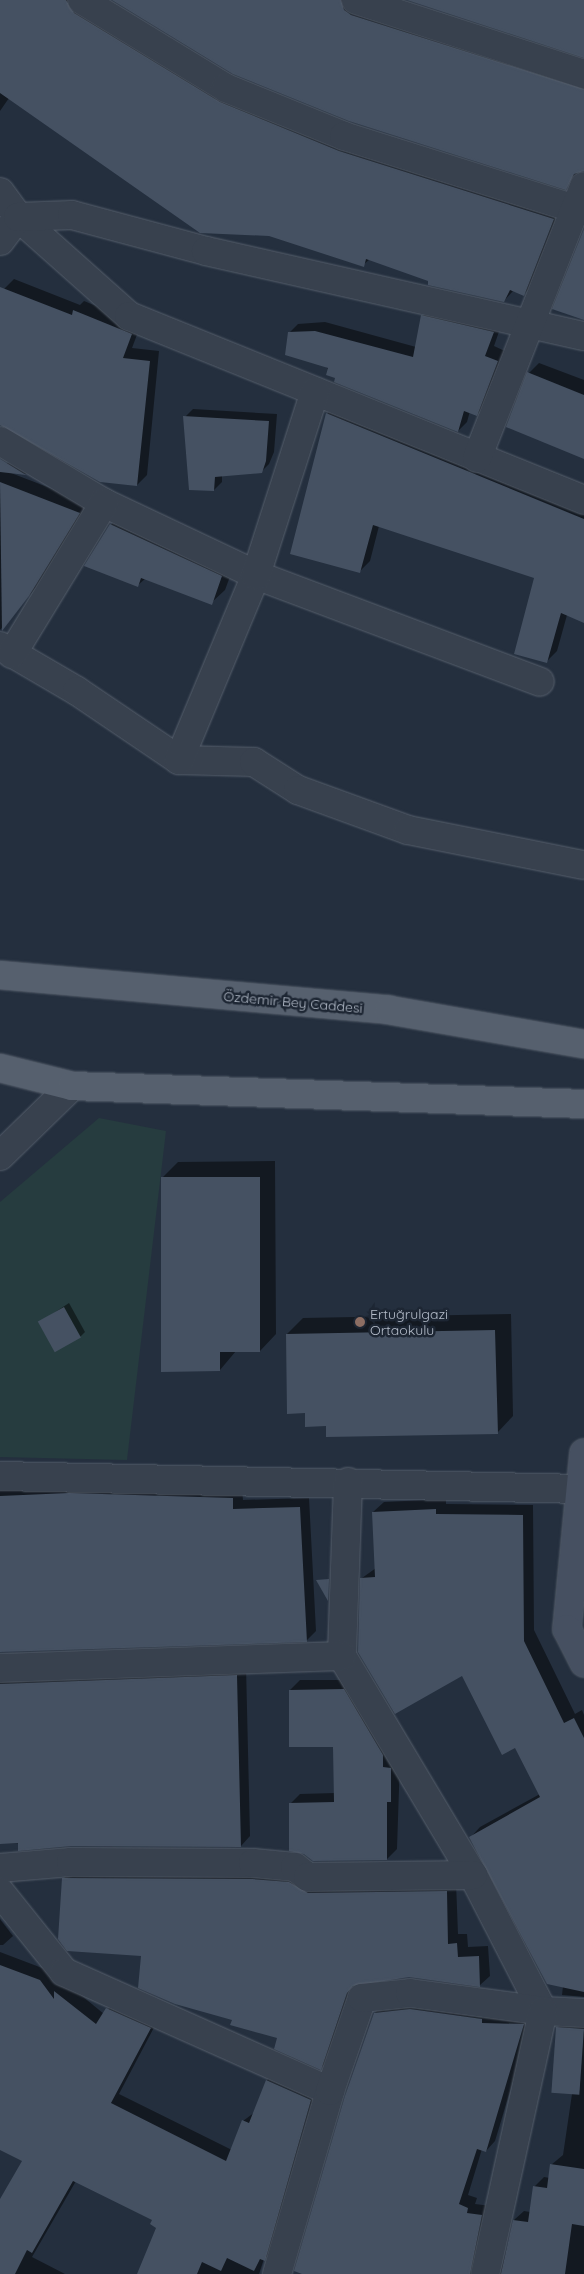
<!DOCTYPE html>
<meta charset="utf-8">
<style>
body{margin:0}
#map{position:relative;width:584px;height:2274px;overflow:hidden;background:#242f3e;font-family:Quicksand,sans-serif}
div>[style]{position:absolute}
.green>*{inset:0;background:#263c3f}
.shadow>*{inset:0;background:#0007}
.building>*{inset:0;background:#455162;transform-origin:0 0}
.roads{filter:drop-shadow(0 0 1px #565f6c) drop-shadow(0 0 1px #565f6c)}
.street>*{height:28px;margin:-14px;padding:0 14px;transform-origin:14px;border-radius:14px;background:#38414e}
.secondary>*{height:28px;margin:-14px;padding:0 14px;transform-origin:14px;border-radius:14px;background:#465061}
.primary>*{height:28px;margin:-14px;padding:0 14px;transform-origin:14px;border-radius:14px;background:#56606e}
.dots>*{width:14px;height:14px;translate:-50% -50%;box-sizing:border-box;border:2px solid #1d2633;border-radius:50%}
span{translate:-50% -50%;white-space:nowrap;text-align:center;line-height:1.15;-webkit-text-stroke:5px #1d2633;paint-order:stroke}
.street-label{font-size:14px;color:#b4bcc9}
.poi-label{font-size:14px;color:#b4bcc9}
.left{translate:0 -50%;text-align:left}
</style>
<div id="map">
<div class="green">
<i style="clip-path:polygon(99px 1118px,166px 1131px,127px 1460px,0 1457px,0 1202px)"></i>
</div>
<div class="shadow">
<i style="clip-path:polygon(7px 0,81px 0,230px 93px,563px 209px,533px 285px,524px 294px,513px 291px,504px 301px,370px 259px,363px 265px,9px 98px,0 111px,0 9px)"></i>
<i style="clip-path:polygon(114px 0,356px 0,584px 78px,584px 171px,579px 172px,565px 188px)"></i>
<i style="clip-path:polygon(14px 279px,80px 305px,84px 301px,141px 324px,132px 348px,159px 351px,147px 475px,137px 485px,0 423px,0 299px,4px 289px)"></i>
<i style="clip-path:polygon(432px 307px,502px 323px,494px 346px,507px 352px,486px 405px,477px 414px,470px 411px,467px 422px,458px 431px,337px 377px,289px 333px,298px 324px,325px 322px,416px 347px,423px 316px)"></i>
<i style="clip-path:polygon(539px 363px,584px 380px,584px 457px,529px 373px)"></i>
<i style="clip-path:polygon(338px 403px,584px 504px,584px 621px,567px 615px,557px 651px,547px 661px,536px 577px,379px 526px,370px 561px,360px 571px,291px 553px,328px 413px)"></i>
<i style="clip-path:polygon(193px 409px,277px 414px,274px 452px,269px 464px,261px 472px,222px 475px,222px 482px,214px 490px,185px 417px)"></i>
<i style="clip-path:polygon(12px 459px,30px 469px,26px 474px,11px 473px,89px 503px,39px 584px,0 630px,0 469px)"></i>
<i style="clip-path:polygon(124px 511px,235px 563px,225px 590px,211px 603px,145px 579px,138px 585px,111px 525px)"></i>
<i style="clip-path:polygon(275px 1161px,276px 1334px,260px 1351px,236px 1351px,220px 1370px,162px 1178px,178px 1162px)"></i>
<i style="clip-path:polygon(69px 1303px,85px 1332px,80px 1337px,40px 1322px)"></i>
<i style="clip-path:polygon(511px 1314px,513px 1416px,497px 1433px,327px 1425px,306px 1412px,287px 1334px,303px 1318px)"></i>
<i style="clip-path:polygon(0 1487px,242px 1489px,243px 1500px,309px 1498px,316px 1631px,307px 1640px,0 1651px)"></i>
<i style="clip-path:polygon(446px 1499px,446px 1504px,533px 1505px,534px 1630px,575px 1714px,582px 1710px,584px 1715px,584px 1997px,562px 1995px,563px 1986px,470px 1838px,480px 1827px,540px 1794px,515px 1746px,462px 1674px,362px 1578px,376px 1568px,373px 1512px,384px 1502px)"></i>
<i style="clip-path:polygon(246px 1666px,250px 1836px,241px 1846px,0 1843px,0 1669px)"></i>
<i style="clip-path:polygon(300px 1680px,354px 1680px,400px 1759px,397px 1849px,387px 1859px,290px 1804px,300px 1794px,335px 1793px,335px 1746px,290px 1690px)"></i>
<i style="clip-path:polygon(73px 1869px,456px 1882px,458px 1934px,467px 1934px,468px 1947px,488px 1946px,490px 1976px,480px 1985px,409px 1976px,356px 1984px,330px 2058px,321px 2068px,279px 2037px,233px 2019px,142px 1954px,63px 1879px)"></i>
<i style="clip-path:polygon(0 1919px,13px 1936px,3px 1945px,0 1945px)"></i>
<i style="clip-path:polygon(0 1952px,50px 1971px,61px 1986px,65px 1982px,104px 2014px,117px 1999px,159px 2018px,119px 2094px,232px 2150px,243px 2121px,255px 2112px,267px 2080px,277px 2071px,320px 2090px,274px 2250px,264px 2259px,259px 2274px,138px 2274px,158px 2227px,154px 2219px,76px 2181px,32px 2257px,65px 2274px,0 2274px,0 2201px,23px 2161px,0 2149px)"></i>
<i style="clip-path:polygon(384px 2003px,533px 2015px,495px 2141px,486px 2151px,482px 2149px,468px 2195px,477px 2198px,475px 2204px,491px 2206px,485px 2274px,305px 2274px,375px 2013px)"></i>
<i style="clip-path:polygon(567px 2018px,584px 2019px,584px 2274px,500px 2274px,514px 2220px,524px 2211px,530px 2212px,534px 2187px,544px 2177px,550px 2178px,551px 2165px,563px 2155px,572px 2094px,557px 2028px)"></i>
</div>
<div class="building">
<i style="clip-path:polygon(0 0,66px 0,74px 13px,220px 102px,339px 151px,554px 219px,524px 296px,510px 290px,504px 302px,428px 285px,428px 281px,366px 259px,364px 267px,269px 236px,200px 233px,0 93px)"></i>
<i style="clip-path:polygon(112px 0,341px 0,344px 10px,351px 15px,584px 89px,584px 171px,574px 174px,566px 190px,349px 121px,233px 74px)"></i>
<i style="clip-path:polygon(407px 0,584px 0,584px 58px)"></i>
<i style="clip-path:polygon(584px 229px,584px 320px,552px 309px)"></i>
<i style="clip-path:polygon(0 287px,72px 315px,73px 310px,132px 334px,123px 358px,150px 361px,137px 486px,100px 482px,0 425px)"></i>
<i style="clip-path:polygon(421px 315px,494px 332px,485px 356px,498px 361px,477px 416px,464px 411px,458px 432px,334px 382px,335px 378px,326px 375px,328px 368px,285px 355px,288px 332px,315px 331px,413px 357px)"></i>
<i style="clip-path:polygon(527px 372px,584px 395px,584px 459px,506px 427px)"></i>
<i style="clip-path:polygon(326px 413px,584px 519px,584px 623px,561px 613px,547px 663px,514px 654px,534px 578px,373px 525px,360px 573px,290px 554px)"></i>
<i style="clip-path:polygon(183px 416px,269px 421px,266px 461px,262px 473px,215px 477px,214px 491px,189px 490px)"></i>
<i style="clip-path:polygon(0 459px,26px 475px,0 472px)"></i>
<i style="clip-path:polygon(0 482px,80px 513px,29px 596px,2px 631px)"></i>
<i style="clip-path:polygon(110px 524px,222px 576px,212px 605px,141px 578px,138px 587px,84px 566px)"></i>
<i style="clip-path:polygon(161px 1177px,260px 1177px,260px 1352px,220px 1352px,220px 1371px,161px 1372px)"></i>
<i style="left:64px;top:1307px;width:35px;height:30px;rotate:61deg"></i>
<i style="clip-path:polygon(495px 1330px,498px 1434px,326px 1437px,326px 1426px,305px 1427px,305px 1413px,287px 1414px,286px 1334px)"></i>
<i style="clip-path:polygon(69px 1493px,233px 1498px,233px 1509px,300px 1507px,307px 1642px,0 1652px,0 1496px)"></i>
<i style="clip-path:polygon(436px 1509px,436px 1514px,523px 1515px,524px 1641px,564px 1723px,574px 1718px,584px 1738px,584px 1992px,547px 1984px,469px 1837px,540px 1797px,515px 1748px,502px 1755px,462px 1676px,395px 1714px,358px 1652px,360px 1578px,375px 1577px,372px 1512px)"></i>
<i style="clip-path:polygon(329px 1579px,328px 1601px,316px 1580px)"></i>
<i style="clip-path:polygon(237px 1675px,241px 1847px,71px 1846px,18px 1851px,18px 1843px,0 1844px,0 1684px)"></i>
<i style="clip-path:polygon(344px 1689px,383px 1755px,383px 1767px,391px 1768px,391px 1802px,387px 1802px,387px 1860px,313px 1861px,304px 1854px,289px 1851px,289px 1803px,334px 1802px,333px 1747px,289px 1747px,289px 1690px)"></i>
<i style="clip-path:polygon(62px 1878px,252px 1879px,289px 1882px,308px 1893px,447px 1891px,448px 1944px,457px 1943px,458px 1957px,479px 1956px,480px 1987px,409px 1977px,353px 1986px,347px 1993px,321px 2070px,274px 2049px,277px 2038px,230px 2025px,232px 2020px,175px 2004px,138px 1988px,141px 1956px,67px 1951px,58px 1939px)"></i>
<i style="clip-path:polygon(0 1965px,40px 1980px,54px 1999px,54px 1991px,96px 2024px,106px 2008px,151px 2028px,111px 2103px,226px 2161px,242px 2120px,249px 2123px,266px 2080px,311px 2100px,265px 2261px,260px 2259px,254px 2271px,227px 2258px,221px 2271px,202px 2262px,197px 2274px,137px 2274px,156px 2228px,150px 2224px,152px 2220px,73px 2181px,32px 2253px,27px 2250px,15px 2274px,0 2274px,0 2199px,22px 2161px,0 2150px)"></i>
<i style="clip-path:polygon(410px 2009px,482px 2019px,482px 2023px,524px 2024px,486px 2152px,477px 2149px,459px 2204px,468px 2208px,467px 2213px,482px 2215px,470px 2274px,302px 2274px,294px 2271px,345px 2096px,374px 2013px)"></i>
<i style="left:556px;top:2027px;width:28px;height:66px;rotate:4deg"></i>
<i style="clip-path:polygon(550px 2164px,584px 2169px,584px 2226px,572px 2224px,565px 2274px,501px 2274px,513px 2220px,528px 2222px,533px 2186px,547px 2188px)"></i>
</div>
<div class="roads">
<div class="street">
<i style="left:82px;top:0;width:169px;rotate:31.4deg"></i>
<i style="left:226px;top:88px;width:127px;rotate:22.1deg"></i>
<i style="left:344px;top:136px;width:242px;rotate:17.5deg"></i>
<i style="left:356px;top:0;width:240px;rotate:18deg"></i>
<i style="left:0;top:192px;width:31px;rotate:54deg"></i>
<i style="left:18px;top:217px;width:149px;rotate:41.7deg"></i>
<i style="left:129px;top:316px;width:491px;rotate:22deg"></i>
<i style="left:0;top:241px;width:30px;rotate:-53deg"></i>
<i style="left:18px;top:217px;width:54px;rotate:-2.1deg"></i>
<i style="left:72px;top:215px;width:139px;rotate:15deg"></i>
<i style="left:206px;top:251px;width:387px;rotate:12.7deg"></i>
<i style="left:0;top:441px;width:121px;rotate:30.8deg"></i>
<i style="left:104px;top:503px;width:168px;rotate:25.3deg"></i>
<i style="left:256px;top:575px;width:303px;rotate:20.6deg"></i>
<i style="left:477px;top:458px;width:292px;rotate:-68.5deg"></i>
<i style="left:0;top:646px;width:89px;rotate:30.3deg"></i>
<i style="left:77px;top:691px;width:123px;rotate:34.1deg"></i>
<i style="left:179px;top:760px;width:75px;rotate:1.5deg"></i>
<i style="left:254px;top:762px;width:52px;rotate:32.5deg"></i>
<i style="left:298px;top:790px;width:117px;rotate:20deg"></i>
<i style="left:408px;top:830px;width:178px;rotate:11.3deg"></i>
<i style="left:12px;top:654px;width:177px;rotate:-58.6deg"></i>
<i style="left:179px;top:760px;width:200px;rotate:-67.4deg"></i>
<i style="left:256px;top:575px;width:193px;rotate:-72.2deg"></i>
<i style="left:0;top:1156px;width:100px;rotate:-44.2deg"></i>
<i style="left:0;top:1476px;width:580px;rotate:1.28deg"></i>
<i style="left:348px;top:1482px;width:174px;rotate:92deg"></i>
<i style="left:342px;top:1656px;width:255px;rotate:59.1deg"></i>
<i style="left:473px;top:1875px;width:153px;rotate:62.8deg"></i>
<i style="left:543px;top:2011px;width:41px;rotate:2.8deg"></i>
<i style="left:0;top:1668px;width:342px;rotate:-2deg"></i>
<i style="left:0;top:1868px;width:71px;rotate:-4.8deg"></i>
<i style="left:71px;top:1862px;width:182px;rotate:0.3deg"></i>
<i style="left:253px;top:1863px;width:42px;rotate:5.4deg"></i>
<i style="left:295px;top:1867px;width:16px;rotate:38deg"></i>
<i style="left:308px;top:1877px;width:165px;rotate:-0.7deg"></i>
<i style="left:0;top:1892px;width:102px;rotate:51.3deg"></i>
<i style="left:64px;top:1972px;width:291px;rotate:24.1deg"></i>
<i style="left:277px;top:2274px;width:191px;rotate:-73.8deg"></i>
<i style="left:330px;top:2091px;width:98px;rotate:-71deg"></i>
<i style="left:362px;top:1998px;width:48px;rotate:-5.9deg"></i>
<i style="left:410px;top:1993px;width:134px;rotate:7.7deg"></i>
<i style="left:543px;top:2011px;width:269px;rotate:102.4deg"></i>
</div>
<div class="secondary">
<i style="left:584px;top:1453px;width:177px;rotate:95.5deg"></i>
<i style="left:567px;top:1629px;width:38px;rotate:63deg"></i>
</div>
<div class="primary">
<i style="left:0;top:975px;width:391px;rotate:5.1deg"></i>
<i style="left:389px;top:1010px;width:198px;rotate:9.9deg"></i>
<i style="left:0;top:1068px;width:74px;rotate:14deg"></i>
<i style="left:72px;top:1086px;width:512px;rotate:2.01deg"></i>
</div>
</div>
<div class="dots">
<i style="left:360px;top:1322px;background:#8d6e63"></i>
</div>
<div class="street-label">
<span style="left:293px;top:1002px;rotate:5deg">Özdemir Bey Caddesi</span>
</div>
<div class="poi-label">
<span class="left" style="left:370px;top:1322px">Ertuğrulgazi<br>Ortaokulu</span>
</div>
</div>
